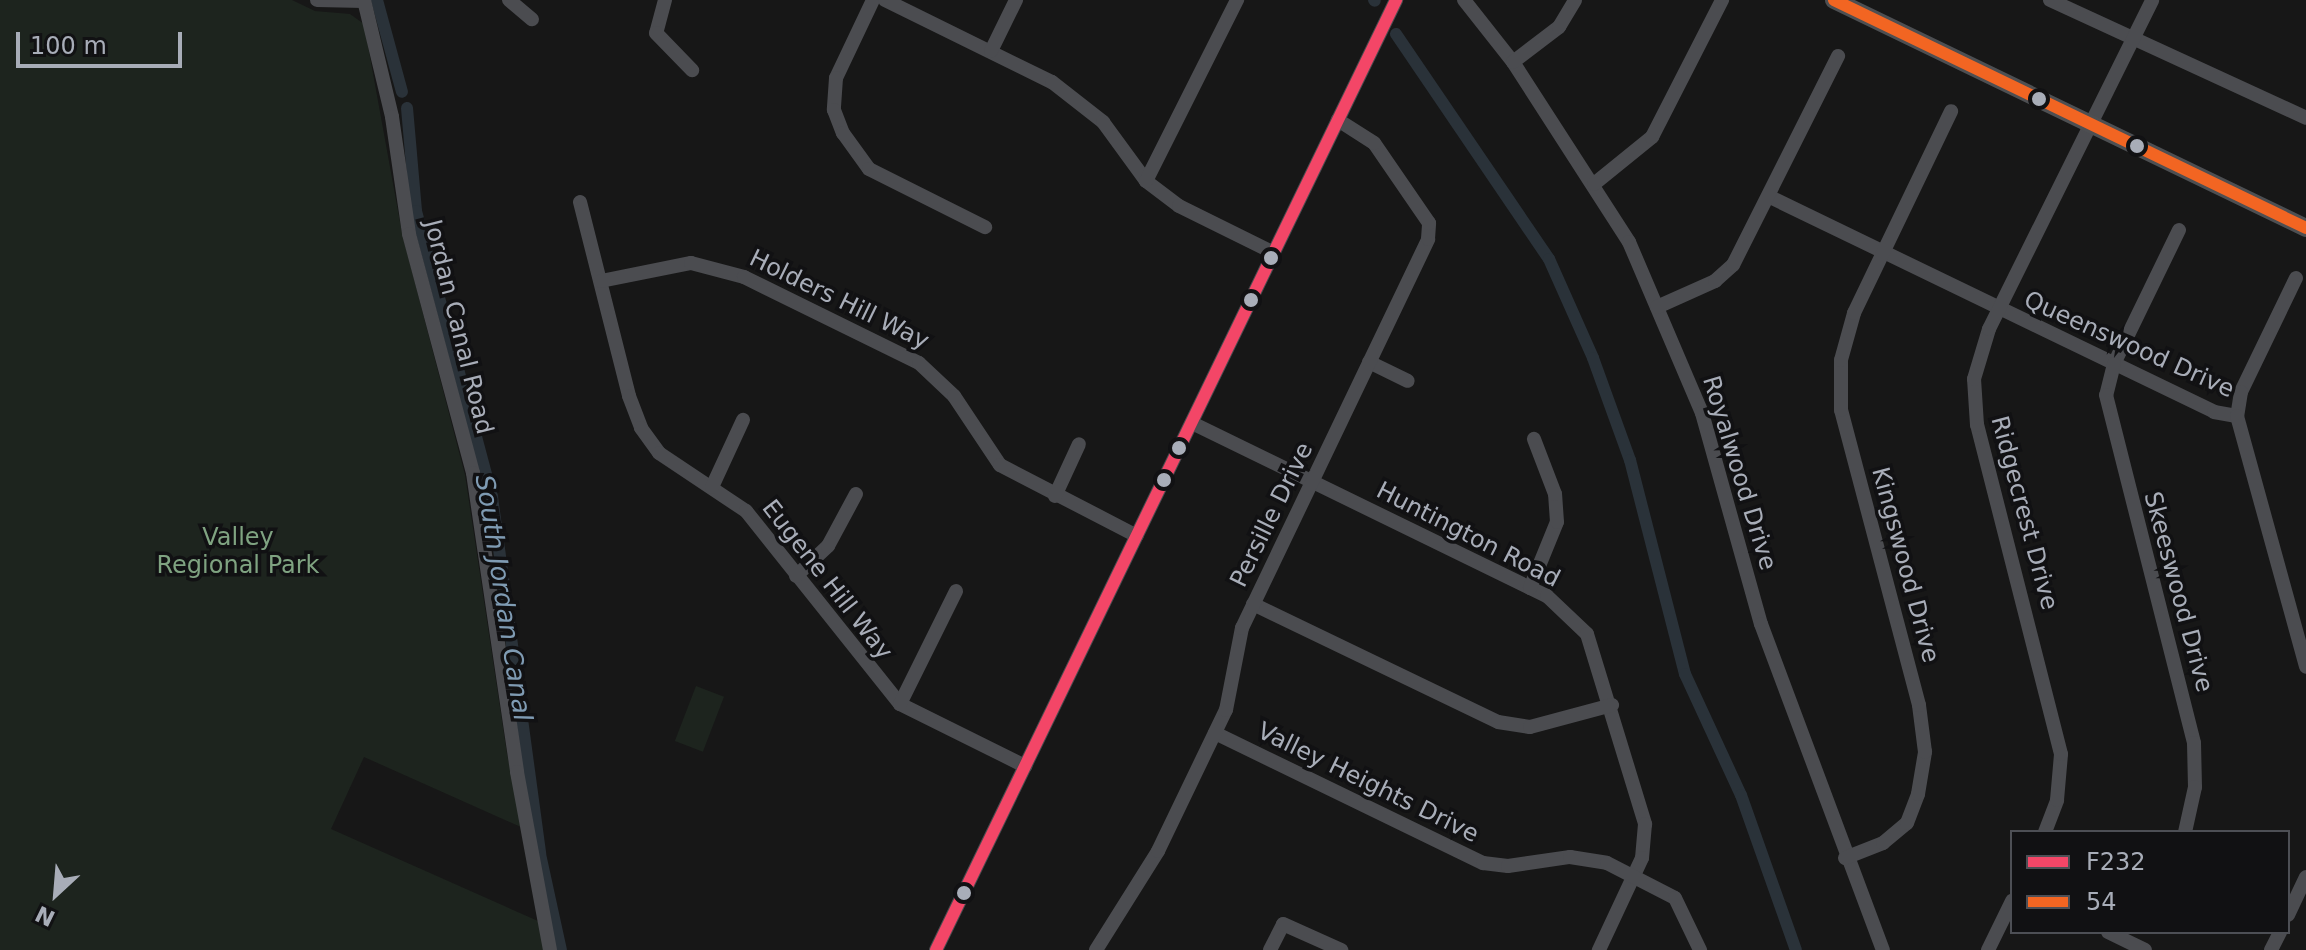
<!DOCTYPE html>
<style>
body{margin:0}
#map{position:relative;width:2306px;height:950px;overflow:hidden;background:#171717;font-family:"DejaVu Sans",sans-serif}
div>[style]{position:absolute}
.green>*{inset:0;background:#1d241e;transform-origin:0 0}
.canal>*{height:12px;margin:-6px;padding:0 6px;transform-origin:6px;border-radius:6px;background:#2a3239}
.minor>*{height:14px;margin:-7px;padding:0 7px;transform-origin:7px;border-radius:7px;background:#4b4c50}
.major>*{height:18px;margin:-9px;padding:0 9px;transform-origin:9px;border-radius:9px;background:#4d4f52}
.bus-1>*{height:12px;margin:-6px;padding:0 6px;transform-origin:6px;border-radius:6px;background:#f34667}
.bus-2>*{height:12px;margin:-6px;padding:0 6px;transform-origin:6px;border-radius:6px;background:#f26522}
.dots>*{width:22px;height:22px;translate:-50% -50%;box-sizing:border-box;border:4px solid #111113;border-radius:50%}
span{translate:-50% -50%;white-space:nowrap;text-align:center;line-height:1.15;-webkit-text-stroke:7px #111113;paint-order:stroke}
.street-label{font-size:24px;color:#a8adb8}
.park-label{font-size:24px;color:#7fa381}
.water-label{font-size:26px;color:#7f9bb3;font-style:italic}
.legend{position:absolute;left:2010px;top:830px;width:280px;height:104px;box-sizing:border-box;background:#111113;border:2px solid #4d4f55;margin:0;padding:10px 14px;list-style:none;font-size:24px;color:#a8adb8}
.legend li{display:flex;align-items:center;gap:16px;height:40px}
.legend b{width:40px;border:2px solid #4d4f55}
.north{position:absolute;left:16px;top:854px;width:80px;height:80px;-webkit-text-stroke:6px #111113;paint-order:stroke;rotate:206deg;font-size:22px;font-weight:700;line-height:32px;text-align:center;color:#a8adb8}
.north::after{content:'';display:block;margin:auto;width:28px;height:36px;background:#a8adb8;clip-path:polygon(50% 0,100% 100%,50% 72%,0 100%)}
.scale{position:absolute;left:16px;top:32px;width:166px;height:36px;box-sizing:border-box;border:4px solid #a8adb8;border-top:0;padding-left:10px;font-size:24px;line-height:28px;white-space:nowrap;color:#a8adb8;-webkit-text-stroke:6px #111113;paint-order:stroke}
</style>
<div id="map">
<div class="green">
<i style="clip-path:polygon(0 0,292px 0,315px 11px,350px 14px,364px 24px,402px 233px,465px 475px,507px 754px,523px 828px,364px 757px,331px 829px,538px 921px,544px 950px,0 950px)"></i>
<i style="left:696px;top:686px;width:30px;height:59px;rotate:21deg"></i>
</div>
<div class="canal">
<i style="left:377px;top:0;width:95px;rotate:74.8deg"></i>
<i style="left:1374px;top:0;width:1px;rotate:45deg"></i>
<i style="left:1396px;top:34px;width:272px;rotate:55.8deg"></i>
<i style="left:1549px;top:259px;width:108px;rotate:66deg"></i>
<i style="left:1593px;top:358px;width:109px;rotate:70.1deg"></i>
<i style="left:1630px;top:460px;width:221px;rotate:75.6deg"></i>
<i style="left:1685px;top:674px;width:133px;rotate:65.2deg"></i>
<i style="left:1741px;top:795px;width:164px;rotate:70.5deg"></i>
<i style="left:407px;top:108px;width:103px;rotate:85deg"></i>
<i style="left:416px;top:211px;width:296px;rotate:75.1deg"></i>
<i style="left:492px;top:497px;width:360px;rotate:82.3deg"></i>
<i style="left:540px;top:854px;width:98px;rotate:77.7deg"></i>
</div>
<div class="minor">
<i style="left:317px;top:0;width:47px;rotate:1.2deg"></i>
<i style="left:364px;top:0;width:120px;rotate:76.5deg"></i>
<i style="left:392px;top:117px;width:118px;rotate:81.7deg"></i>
<i style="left:409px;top:234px;width:247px;rotate:75deg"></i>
<i style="left:473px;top:473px;width:302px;rotate:81.6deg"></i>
<i style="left:517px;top:772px;width:181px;rotate:79.5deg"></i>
<i style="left:509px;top:0;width:30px;rotate:40deg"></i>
<i style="left:665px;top:0;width:34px;rotate:105deg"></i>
<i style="left:656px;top:33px;width:52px;rotate:45.8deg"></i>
<i style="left:873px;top:0;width:86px;rotate:115.4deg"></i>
<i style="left:836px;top:78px;width:32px;rotate:94deg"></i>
<i style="left:834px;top:110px;width:25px;rotate:69deg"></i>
<i style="left:843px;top:133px;width:44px;rotate:54.2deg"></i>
<i style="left:869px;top:169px;width:130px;rotate:26.6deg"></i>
<i style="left:885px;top:0;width:186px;rotate:26.2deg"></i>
<i style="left:1052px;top:82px;width:65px;rotate:38.1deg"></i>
<i style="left:1103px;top:122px;width:73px;rotate:53.9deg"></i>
<i style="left:1146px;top:181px;width:41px;rotate:37.1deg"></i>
<i style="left:1179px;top:206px;width:106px;rotate:26.3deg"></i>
<i style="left:1464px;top:0;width:79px;rotate:51.7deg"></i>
<i style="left:1513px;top:62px;width:214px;rotate:57.2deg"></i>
<i style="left:1629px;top:242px;width:186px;rotate:66.9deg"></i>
<i style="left:1702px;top:413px;width:219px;rotate:74.4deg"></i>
<i style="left:1761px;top:624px;width:348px;rotate:69.5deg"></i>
<i style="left:2050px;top:0;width:282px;rotate:24.7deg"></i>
<i style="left:991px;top:51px;width:57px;rotate:-63.9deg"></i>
<i style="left:1513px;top:62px;width:58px;rotate:-37.3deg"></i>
<i style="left:1559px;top:27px;width:31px;rotate:-59deg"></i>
<i style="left:1146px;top:181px;width:203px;rotate:-63.3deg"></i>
<i style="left:1594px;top:184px;width:75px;rotate:-39deg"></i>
<i style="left:1652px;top:137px;width:154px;rotate:-62.9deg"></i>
<i style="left:1770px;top:197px;width:493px;rotate:25.8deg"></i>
<i style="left:2214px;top:412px;width:23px;rotate:10deg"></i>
<i style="left:580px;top:202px;width:200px;rotate:75.8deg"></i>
<i style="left:629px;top:396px;width:34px;rotate:69deg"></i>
<i style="left:641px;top:428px;width:31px;rotate:54deg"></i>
<i style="left:659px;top:453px;width:105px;rotate:33.7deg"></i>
<i style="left:746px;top:511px;width:247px;rotate:51.4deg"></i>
<i style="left:900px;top:704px;width:140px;rotate:26.4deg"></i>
<i style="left:2179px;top:230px;width:149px;rotate:115.9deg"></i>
<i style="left:2114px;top:364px;width:32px;rotate:104deg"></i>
<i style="left:2106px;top:395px;width:359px;rotate:75.8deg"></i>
<i style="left:2194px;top:743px;width:44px;rotate:88.7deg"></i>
<i style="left:2195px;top:787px;width:46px;rotate:102.5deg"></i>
<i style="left:2296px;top:278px;width:127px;rotate:115.8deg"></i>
<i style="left:2241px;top:392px;width:24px;rotate:99deg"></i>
<i style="left:2237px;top:416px;width:260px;rotate:74.6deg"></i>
<i style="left:601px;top:281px;width:92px;rotate:-11.3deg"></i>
<i style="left:691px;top:263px;width:55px;rotate:14.8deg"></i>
<i style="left:744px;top:277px;width:195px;rotate:26.2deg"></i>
<i style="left:919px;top:363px;width:48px;rotate:43.3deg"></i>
<i style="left:954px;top:396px;width:83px;rotate:56.3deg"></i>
<i style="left:1000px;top:465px;width:154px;rotate:27.4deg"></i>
<i style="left:1657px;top:307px;width:64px;rotate:-24.1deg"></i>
<i style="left:1715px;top:281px;width:24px;rotate:-42deg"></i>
<i style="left:1733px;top:265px;width:234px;rotate:-63.3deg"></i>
<i style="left:1369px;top:362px;width:43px;rotate:26deg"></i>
<i style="left:1192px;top:423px;width:395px;rotate:26deg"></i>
<i style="left:1547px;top:596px;width:55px;rotate:43.5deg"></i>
<i style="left:1587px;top:634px;width:199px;rotate:73deg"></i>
<i style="left:1645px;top:824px;width:34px;rotate:95deg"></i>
<i style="left:1642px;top:858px;width:102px;rotate:115.1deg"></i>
<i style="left:712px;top:487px;width:74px;rotate:-65.2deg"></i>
<i style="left:1055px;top:496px;width:57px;rotate:-65.2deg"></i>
<i style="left:796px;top:576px;width:44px;rotate:-43.2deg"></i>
<i style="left:828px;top:546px;width:59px;rotate:-61.7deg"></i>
<i style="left:1530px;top:588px;width:71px;rotate:-67.8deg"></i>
<i style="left:1557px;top:522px;width:28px;rotate:-94deg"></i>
<i style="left:1555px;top:494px;width:59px;rotate:-110.9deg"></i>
<i style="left:1253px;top:604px;width:272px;rotate:25.7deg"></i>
<i style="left:1498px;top:722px;width:32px;rotate:9deg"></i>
<i style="left:1530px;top:727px;width:85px;rotate:-15deg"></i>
<i style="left:900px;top:704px;width:126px;rotate:-63.6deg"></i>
<i style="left:1215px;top:733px;width:298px;rotate:25.9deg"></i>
<i style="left:1483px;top:863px;width:25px;rotate:7deg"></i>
<i style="left:1508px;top:866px;width:63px;rotate:-8.3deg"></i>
<i style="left:1570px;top:857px;width:37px;rotate:9deg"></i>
<i style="left:1607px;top:863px;width:76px;rotate:27.2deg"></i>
<i style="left:1675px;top:898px;width:58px;rotate:64.3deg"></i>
<i style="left:2045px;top:832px;width:34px;rotate:-69deg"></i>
<i style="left:2057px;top:800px;width:46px;rotate:-85deg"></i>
<i style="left:2061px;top:754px;width:340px;rotate:-104.3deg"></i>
<i style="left:1977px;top:425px;width:46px;rotate:-93.7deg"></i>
<i style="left:1974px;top:379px;width:52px;rotate:-73.3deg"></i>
<i style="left:1989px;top:329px;width:367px;rotate:-63.6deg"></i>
<i style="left:1845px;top:858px;width:41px;rotate:-21.5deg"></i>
<i style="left:1883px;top:843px;width:31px;rotate:-40deg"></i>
<i style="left:1907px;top:823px;width:31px;rotate:-69deg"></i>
<i style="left:1918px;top:794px;width:43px;rotate:-80.5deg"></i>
<i style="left:1925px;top:752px;width:47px;rotate:-97.3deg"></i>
<i style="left:1919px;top:705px;width:305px;rotate:-104.8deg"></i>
<i style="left:1841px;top:410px;width:50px;rotate:-90deg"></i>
<i style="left:1841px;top:360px;width:49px;rotate:-74.5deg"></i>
<i style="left:1854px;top:313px;width:224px;rotate:-64.3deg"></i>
<i style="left:2288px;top:915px;width:42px;rotate:-64.7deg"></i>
<i style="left:2108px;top:932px;width:41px;rotate:25.9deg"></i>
<i style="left:936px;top:950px;width:1056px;rotate:-64.16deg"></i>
<i style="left:1096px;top:950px;width:117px;rotate:-57.9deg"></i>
<i style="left:1158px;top:851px;width:157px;rotate:-64.3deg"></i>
<i style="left:1226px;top:710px;width:84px;rotate:-79deg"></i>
<i style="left:1242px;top:628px;width:431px;rotate:-64.4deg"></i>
<i style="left:1428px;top:239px;width:16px;rotate:-86deg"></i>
<i style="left:1429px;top:223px;width:97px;rotate:-124.5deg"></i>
<i style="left:1374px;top:143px;width:43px;rotate:-147.4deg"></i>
<i style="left:1270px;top:950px;width:29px;rotate:-63deg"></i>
<i style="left:1283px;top:924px;width:64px;rotate:24.1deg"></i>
<i style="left:1988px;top:950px;width:55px;rotate:-63.9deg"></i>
<i style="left:2271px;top:950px;width:20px;rotate:-63deg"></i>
</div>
<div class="major">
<i style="left:1834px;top:0;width:524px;rotate:25.78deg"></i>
</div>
<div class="bus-1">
<i style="left:936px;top:950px;width:1056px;rotate:-64.16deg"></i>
</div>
<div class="bus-2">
<i style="left:1834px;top:0;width:524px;rotate:25.78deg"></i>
</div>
<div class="dots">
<i style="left:2039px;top:99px;background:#a8adb8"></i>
<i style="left:2137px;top:146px;background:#a8adb8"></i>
<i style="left:1271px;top:258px;background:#a8adb8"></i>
<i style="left:1251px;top:300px;background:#a8adb8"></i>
<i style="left:1179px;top:448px;background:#a8adb8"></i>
<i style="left:1164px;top:480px;background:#a8adb8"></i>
<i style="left:964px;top:893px;background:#a8adb8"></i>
</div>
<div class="street-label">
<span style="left:839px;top:300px;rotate:26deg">Holders Hill Way</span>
<span style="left:458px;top:327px;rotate:76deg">Jordan Canal Road</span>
<span style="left:2129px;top:345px;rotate:24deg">Queenswood Drive</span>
<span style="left:1739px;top:473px;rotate:73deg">Royalwood Drive</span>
<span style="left:2024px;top:513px;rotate:75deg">Ridgecrest Drive</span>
<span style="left:1272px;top:515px;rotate:-64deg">Persille Drive</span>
<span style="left:1468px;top:535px;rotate:27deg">Huntington Road</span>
<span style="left:1905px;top:565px;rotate:75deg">Kingswood Drive</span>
<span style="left:827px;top:580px;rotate:52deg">Eugene Hill Way</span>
<span style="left:2178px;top:592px;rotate:75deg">Skeeswood Drive</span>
<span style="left:1368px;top:783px;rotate:26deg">Valley Heights Drive</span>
</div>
<div class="park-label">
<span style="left:238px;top:552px">Valley<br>Regional Park</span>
</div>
<div class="water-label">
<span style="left:503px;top:598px;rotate:81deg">South Jordan Canal</span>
</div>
<ul class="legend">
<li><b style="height:10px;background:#f34667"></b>F232</li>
<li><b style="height:10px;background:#f26522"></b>54</li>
</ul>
<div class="north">N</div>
<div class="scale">100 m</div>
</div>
